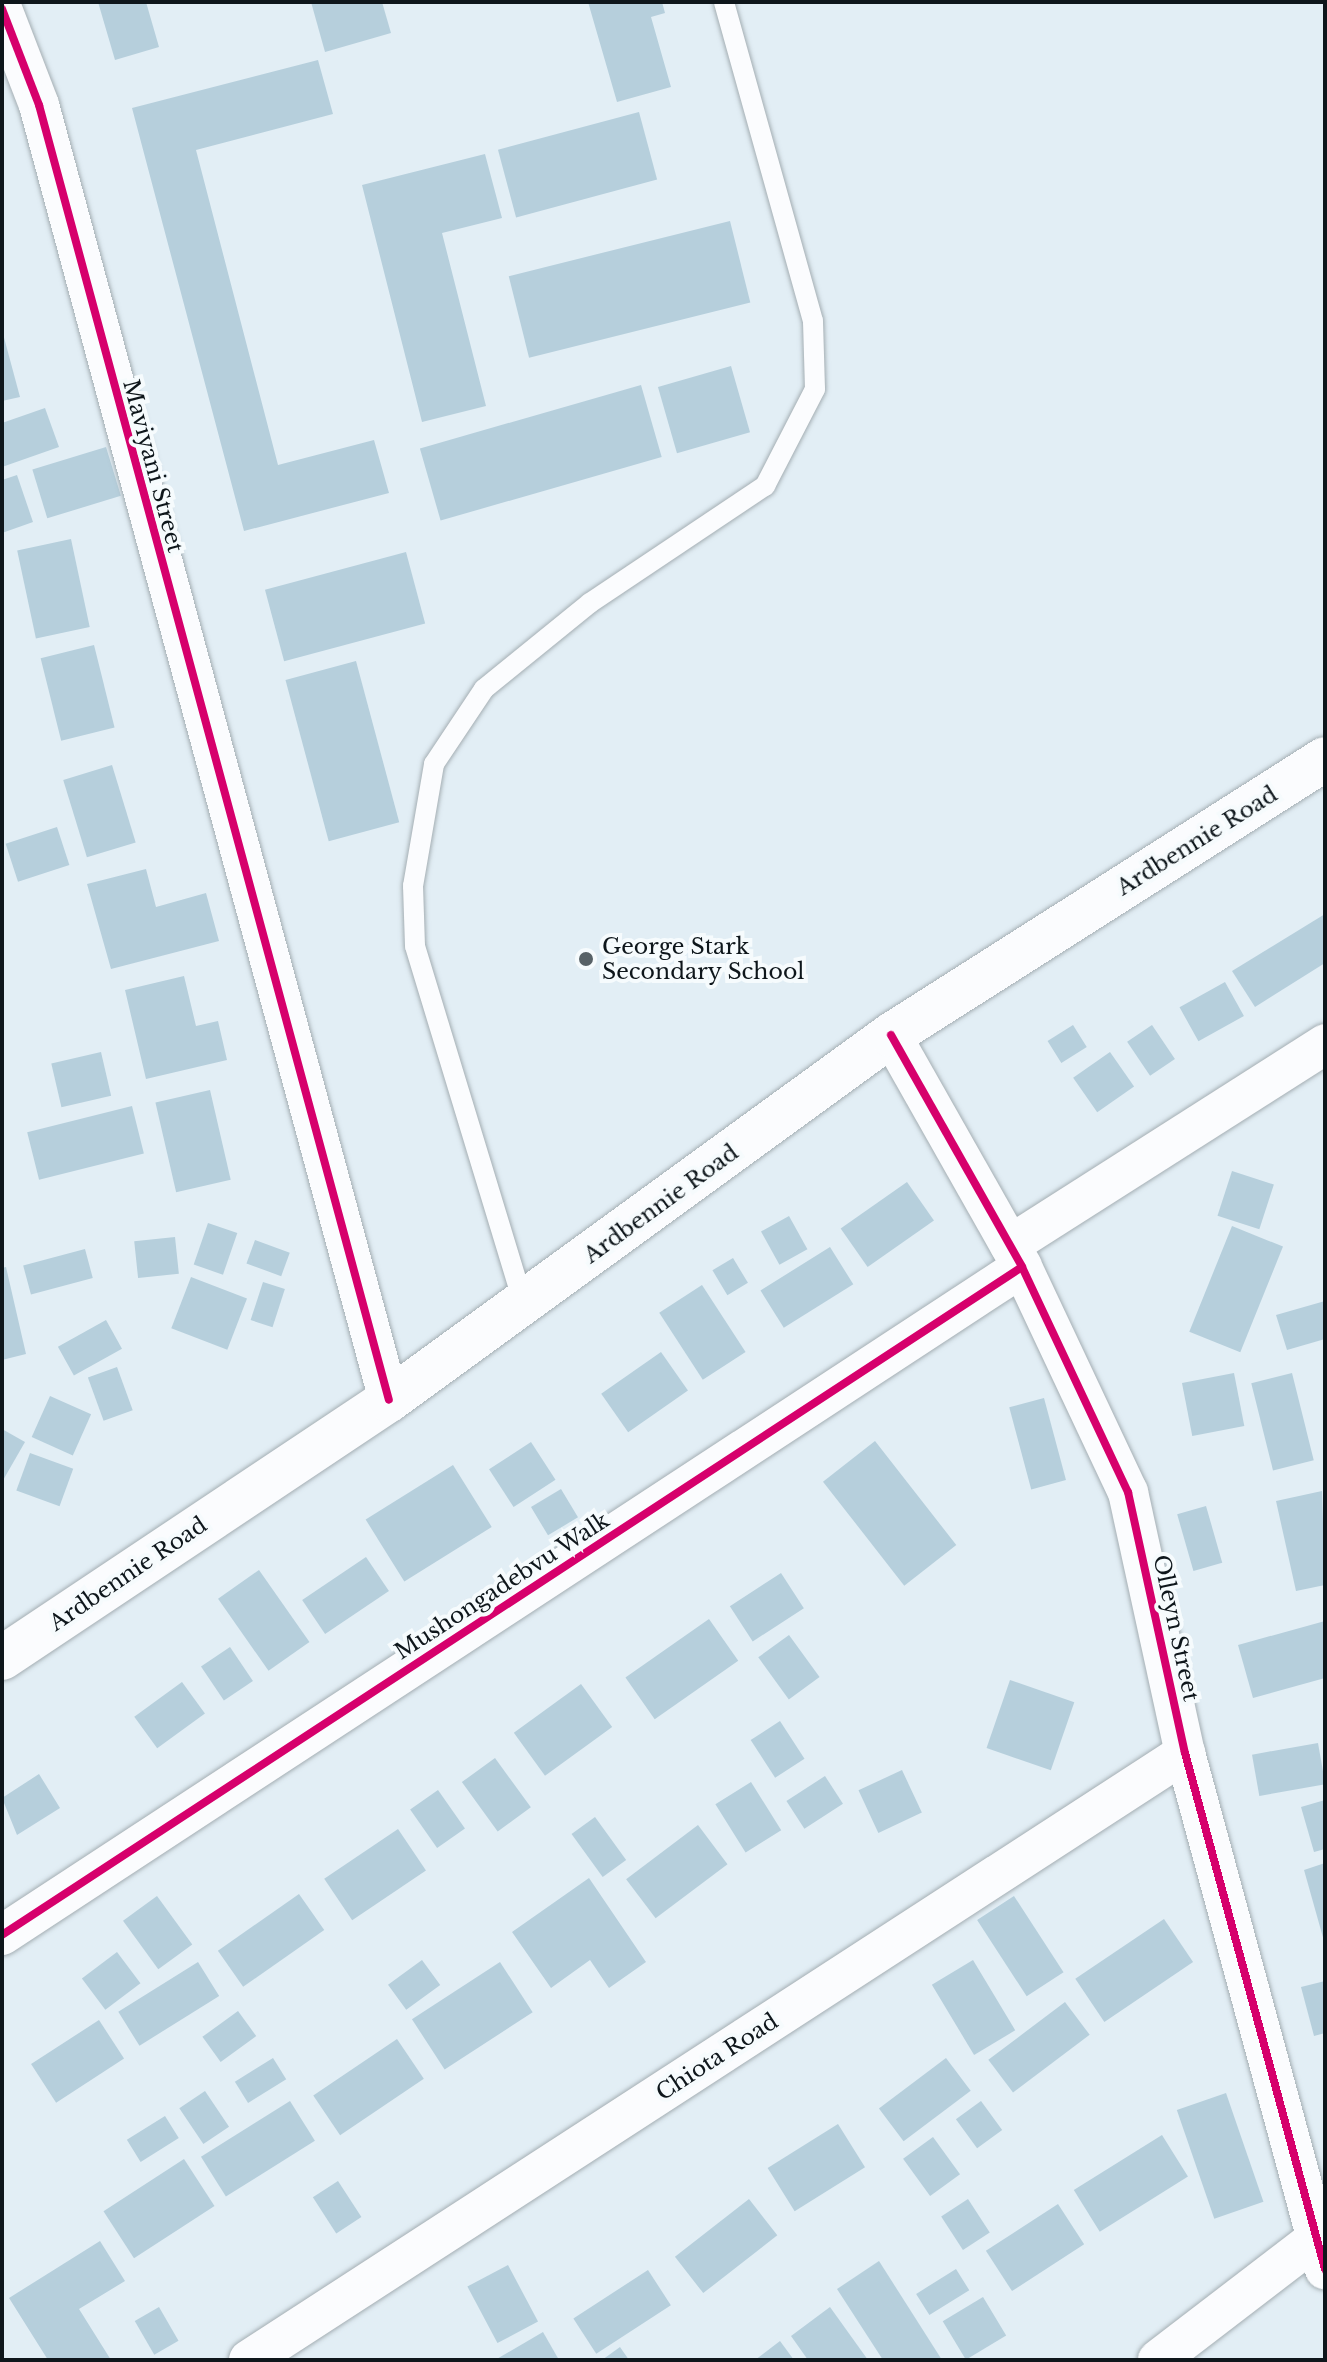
<!DOCTYPE html>
<style>
body{margin:0}
#map{position:relative;width:1327px;height:2362px;overflow:hidden;background:#e2eef5;font-family:"Libre Baskerville",serif}
div>[style]{position:absolute}
.building>*{inset:0;background:#b6cfdc;transform-origin:0 0}
.roads{filter:drop-shadow(0 0 2px #a4aeb3) drop-shadow(0 0 2px #a4aeb3)}
.service>*{height:20px;margin:-10px;padding:0 10px;transform-origin:10px;border-radius:10px;background:#fbfcfe}
.minor>*{height:40px;margin:-20px;padding:0 20px;transform-origin:20px;border-radius:20px;background:#fbfcfe}
.secondary>*{height:44px;margin:-22px;padding:0 22px;transform-origin:22px;border-radius:22px;background:#fbfcfe}
.cycleway>*{height:8px;margin:-4px;padding:0 4px;transform-origin:4px;border-radius:4px;background:#d6006c}
.dots>*{width:22px;height:22px;translate:-50% -50%;box-sizing:border-box;border:4px solid #f6fbfd;border-radius:50%}
span{translate:-50% -50%;white-space:nowrap;text-align:center;line-height:1.15;-webkit-text-stroke:8px #f6fbfd;paint-order:stroke}
.street-label{font-size:22px;color:#0e161b}
.poi-label{font-size:22px;color:#0e161b}
.left{translate:0 -50%;text-align:left}
.frame{position:absolute;inset:0;border:4px solid #0e161b;pointer-events:none}
</style>
<div id="map">
<div class="building">
<i style="clip-path:polygon(98px 2px,146px 2px,159px 47px,115px 60px)"></i>
<i style="clip-path:polygon(311px 2px,382px 2px,391px 33px,325px 52px)"></i>
<i style="clip-path:polygon(588px 2px,662px 2px,665px 13px,651px 17px,671px 87px,617px 102px)"></i>
<i style="clip-path:polygon(318px 60px,333px 114px,196px 150px,278px 465px,374px 440px,389px 493px,244px 531px,132px 108px)"></i>
<i style="left:639px;top:112px;width:70px;height:146px;rotate:75deg"></i>
<i style="clip-path:polygon(485px 154px,502px 218px,442px 233px,486px 406px,422px 422px,362px 185px)"></i>
<i style="left:730px;top:221px;width:84px;height:228px;rotate:76deg"></i>
<i style="clip-path:polygon(2px 330px,20px 397px,2px 401px)"></i>
<i style="left:731px;top:366px;width:69px;height:76px;rotate:74deg"></i>
<i style="left:641px;top:385px;width:75px;height:230px;rotate:74deg"></i>
<i style="clip-path:polygon(45px 408px,59px 447px,2px 467px,2px 423px)"></i>
<i style="left:106px;top:447px;width:51px;height:77px;rotate:73deg"></i>
<i style="clip-path:polygon(17px 475px,33px 522px,2px 533px,2px 480px)"></i>
<i style="left:71px;top:539px;width:90px;height:55px;rotate:78deg"></i>
<i style="left:406px;top:552px;width:74px;height:146px;rotate:75deg"></i>
<i style="left:94px;top:645px;width:85px;height:55px;rotate:76deg"></i>
<i style="left:356px;top:661px;width:167px;height:73px;rotate:75deg"></i>
<i style="left:112px;top:765px;width:81px;height:51px;rotate:73deg"></i>
<i style="left:57px;top:827px;width:40px;height:54px;rotate:72deg"></i>
<i style="clip-path:polygon(146px 869px,156px 907px,206px 893px,219px 941px,111px 969px,87px 884px)"></i>
<i style="clip-path:polygon(1325px 914px,1325px 963px,1255px 1007px,1232px 971px)"></i>
<i style="clip-path:polygon(184px 976px,196px 1026px,218px 1021px,227px 1060px,146px 1079px,125px 990px)"></i>
<i style="left:1225px;top:982px;width:39px;height:52px;rotate:61deg"></i>
<i style="left:1073px;top:1025px;width:26px;height:30px;rotate:58deg"></i>
<i style="left:1152px;top:1025px;width:41px;height:30px;rotate:56deg"></i>
<i style="left:101px;top:1052px;width:45px;height:51px;rotate:77deg"></i>
<i style="left:1110px;top:1052px;width:42px;height:45px;rotate:55deg"></i>
<i style="left:210px;top:1090px;width:92px;height:56px;rotate:77deg"></i>
<i style="left:132px;top:1106px;width:49px;height:108px;rotate:76deg"></i>
<i style="left:1232px;top:1171px;width:44px;height:47px;rotate:18deg"></i>
<i style="left:907px;top:1182px;width:47px;height:81px;rotate:55deg"></i>
<i style="left:789px;top:1216px;width:38px;height:32px;rotate:61deg"></i>
<i style="left:208px;top:1223px;width:31px;height:44px;rotate:19deg"></i>
<i style="left:1232px;top:1226px;width:55px;height:114px;rotate:22deg"></i>
<i style="left:175px;top:1237px;width:37px;height:41px;rotate:84deg"></i>
<i style="left:255px;top:1240px;width:37px;height:25px;rotate:20deg"></i>
<i style="left:830px;top:1247px;width:44px;height:82px;rotate:58deg"></i>
<i style="left:85px;top:1249px;width:30px;height:64px;rotate:75deg"></i>
<i style="left:733px;top:1258px;width:29px;height:24px;rotate:59deg"></i>
<i style="clip-path:polygon(6px 1267px,26px 1354px,2px 1360px,2px 1268px)"></i>
<i style="left:191px;top:1277px;width:60px;height:55px;rotate:21deg"></i>
<i style="left:263px;top:1282px;width:23px;height:40px;rotate:18deg"></i>
<i style="left:702px;top:1285px;width:80px;height:51px;rotate:57deg"></i>
<i style="clip-path:polygon(1325px 1301px,1325px 1339px,1287px 1350px,1276px 1315px)"></i>
<i style="left:106px;top:1320px;width:33px;height:55px;rotate:61deg"></i>
<i style="left:661px;top:1352px;width:47px;height:73px;rotate:55deg"></i>
<i style="left:117px;top:1367px;width:46px;height:31px;rotate:70deg"></i>
<i style="left:1234px;top:1373px;width:54px;height:53px;rotate:79deg"></i>
<i style="left:1292px;top:1373px;width:90px;height:42px;rotate:76deg"></i>
<i style="left:50px;top:1396px;width:45px;height:45px;rotate:24deg"></i>
<i style="left:1044px;top:1398px;width:85px;height:36px;rotate:75deg"></i>
<i style="clip-path:polygon(2px 1429px,25px 1442px,2px 1482px)"></i>
<i style="left:875px;top:1441px;width:132px;height:66px;rotate:52deg"></i>
<i style="left:531px;top:1442px;width:45px;height:50px;rotate:57deg"></i>
<i style="left:30px;top:1453px;width:46px;height:40px;rotate:20deg"></i>
<i style="left:453px;top:1465px;width:73px;height:103px;rotate:58deg"></i>
<i style="left:561px;top:1489px;width:33px;height:35px;rotate:59deg"></i>
<i style="clip-path:polygon(1322px 1491px,1325px 1585px,1296px 1591px,1276px 1501px)"></i>
<i style="left:1206px;top:1506px;width:59px;height:30px;rotate:74deg"></i>
<i style="left:366px;top:1557px;width:41px;height:77px;rotate:56deg"></i>
<i style="left:259px;top:1570px;width:88px;height:50px;rotate:55deg"></i>
<i style="left:781px;top:1573px;width:42px;height:61px;rotate:57deg"></i>
<i style="left:709px;top:1619px;width:51px;height:102px;rotate:55deg"></i>
<i style="clip-path:polygon(1325px 1621px,1325px 1678px,1253px 1698px,1238px 1645px)"></i>
<i style="left:789px;top:1635px;width:52px;height:38px;rotate:54deg"></i>
<i style="left:230px;top:1647px;width:41px;height:35px;rotate:56deg"></i>
<i style="left:1010px;top:1680px;width:68px;height:72px;rotate:19deg"></i>
<i style="left:182px;top:1682px;width:39px;height:59px;rotate:54deg"></i>
<i style="left:581px;top:1684px;width:53px;height:83px;rotate:54deg"></i>
<i style="left:780px;top:1721px;width:45px;height:35px;rotate:57deg"></i>
<i style="left:1318px;top:1743px;width:42px;height:67px;rotate:80deg"></i>
<i style="left:495px;top:1758px;width:61px;height:41px;rotate:54deg"></i>
<i style="left:902px;top:1770px;width:47px;height:48px;rotate:65deg"></i>
<i style="clip-path:polygon(39px 1774px,60px 1808px,17px 1835px,2px 1798px)"></i>
<i style="left:825px;top:1776px;width:33px;height:46px;rotate:57deg"></i>
<i style="left:751px;top:1782px;width:57px;height:42px;rotate:58deg"></i>
<i style="left:438px;top:1790px;width:47px;height:34px;rotate:55deg"></i>
<i style="clip-path:polygon(1325px 1800px,1325px 1849px,1314px 1852px,1301px 1807px)"></i>
<i style="left:595px;top:1817px;width:53px;height:29px;rotate:54deg"></i>
<i style="left:698px;top:1825px;width:49px;height:90px;rotate:53deg"></i>
<i style="left:398px;top:1829px;width:50px;height:89px;rotate:56deg"></i>
<i style="clip-path:polygon(1325px 1863px,1325px 1941px,1324px 1941px,1304px 1870px)"></i>
<i style="clip-path:polygon(589px 1878px,646px 1962px,609px 1988px,590px 1960px,551px 1988px,512px 1932px)"></i>
<i style="left:299px;top:1894px;width:44px;height:99px;rotate:55deg"></i>
<i style="left:157px;top:1896px;width:60px;height:42px;rotate:54deg"></i>
<i style="left:1014px;top:1896px;width:91px;height:44px;rotate:57deg"></i>
<i style="left:1164px;top:1919px;width:52px;height:107px;rotate:56deg"></i>
<i style="left:117px;top:1952px;width:39px;height:44px;rotate:53deg"></i>
<i style="left:422px;top:1960px;width:31px;height:42px;rotate:54deg"></i>
<i style="left:973px;top:1960px;width:82px;height:48px;rotate:59deg"></i>
<i style="left:198px;top:1962px;width:40px;height:94px;rotate:58deg"></i>
<i style="left:500px;top:1962px;width:60px;height:105px;rotate:57deg"></i>
<i style="clip-path:polygon(1325px 1981px,1325px 2033px,1314px 2036px,1301px 1987px)"></i>
<i style="left:1065px;top:2002px;width:41px;height:96px;rotate:53deg"></i>
<i style="left:238px;top:2011px;width:31px;height:44px;rotate:54deg"></i>
<i style="left:99px;top:2020px;width:46px;height:81px;rotate:57deg"></i>
<i style="left:397px;top:2039px;width:48px;height:101px;rotate:56deg"></i>
<i style="left:273px;top:2058px;width:25px;height:45px;rotate:58deg"></i>
<i style="left:946px;top:2058px;width:41px;height:84px;rotate:53deg"></i>
<i style="left:205px;top:2091px;width:43px;height:31px;rotate:56deg"></i>
<i style="left:1226px;top:2093px;width:115px;height:52px;rotate:71deg"></i>
<i style="left:290px;top:2101px;width:47px;height:105px;rotate:58deg"></i>
<i style="left:981px;top:2101px;width:36px;height:31px;rotate:54deg"></i>
<i style="left:165px;top:2116px;width:26px;height:45px;rotate:58deg"></i>
<i style="left:838px;top:2124px;width:51px;height:83px;rotate:58deg"></i>
<i style="left:1162px;top:2135px;width:49px;height:104px;rotate:58deg"></i>
<i style="left:933px;top:2137px;width:46px;height:37px;rotate:54deg"></i>
<i style="left:184px;top:2159px;width:56px;height:96px;rotate:57deg"></i>
<i style="left:338px;top:2181px;width:43px;height:30px;rotate:57deg"></i>
<i style="left:749px;top:2199px;width:46px;height:94px;rotate:52deg"></i>
<i style="left:968px;top:2199px;width:40px;height:32px;rotate:57deg"></i>
<i style="left:1058px;top:2204px;width:48px;height:86px;rotate:57deg"></i>
<i style="clip-path:polygon(100px 2241px,125px 2281px,79px 2309px,111px 2360px,48px 2360px,9px 2298px)"></i>
<i style="clip-path:polygon(879px 2261px,942px 2360px,883px 2360px,837px 2289px)"></i>
<i style="left:508px;top:2265px;width:64px;height:46px;rotate:62deg"></i>
<i style="left:956px;top:2269px;width:25px;height:47px;rotate:58deg"></i>
<i style="left:648px;top:2270px;width:42px;height:89px;rotate:57deg"></i>
<i style="left:983px;top:2297px;width:45px;height:47px;rotate:59deg"></i>
<i style="left:159px;top:2307px;width:39px;height:28px;rotate:60deg"></i>
<i style="clip-path:polygon(830px 2307px,868px 2360px,808px 2360px,791px 2336px)"></i>
<i style="clip-path:polygon(543px 2332px,559px 2360px,495px 2360px)"></i>
<i style="clip-path:polygon(780px 2341px,794px 2360px,755px 2360px)"></i>
<i style="clip-path:polygon(620px 2347px,629px 2360px,602px 2360px)"></i>
</div>
<div class="roads">
<div class="service">
<i style="left:524px;top:1305px;width:375px;rotate:-106.9deg"></i>
<i style="left:415px;top:946px;width:60px;rotate:-91.9deg"></i>
<i style="left:413px;top:886px;width:124px;rotate:-80.2deg"></i>
<i style="left:434px;top:764px;width:90px;rotate:-56.3deg"></i>
<i style="left:484px;top:689px;width:136px;rotate:-39.1deg"></i>
<i style="left:590px;top:603px;width:211px;rotate:-33.8deg"></i>
<i style="left:765px;top:486px;width:109px;rotate:-62.7deg"></i>
<i style="left:815px;top:389px;width:68px;rotate:-91.7deg"></i>
<i style="left:813px;top:321px;width:331px;rotate:-105.6deg"></i>
</div>
<div class="minor">
<i style="left:2px;top:9px;width:103px;rotate:68.9deg"></i>
<i style="left:39px;top:105px;width:1341px;rotate:74.88deg"></i>
<i style="left:891px;top:1035px;width:266px;rotate:60.5deg"></i>
<i style="left:1022px;top:1267px;width:249px;rotate:64.8deg"></i>
<i style="left:1128px;top:1492px;width:267px;rotate:77.7deg"></i>
<i style="left:1185px;top:1753px;width:535px;rotate:74.82deg"></i>
<i style="left:1010px;top:1245px;width:374px;rotate:-32.5deg"></i>
<i style="left:2px;top:1935px;width:1219px;rotate:-33.22deg"></i>
<i style="left:249px;top:2360px;width:1116px;rotate:-32.96deg"></i>
<i style="left:1158px;top:2360px;width:200px;rotate:-37.5deg"></i>
</div>
<div class="secondary">
<i style="left:2px;top:1658px;width:465px;rotate:-33.7deg"></i>
<i style="left:389px;top:1400px;width:621px;rotate:-36.02deg"></i>
<i style="left:891px;top:1035px;width:514px;rotate:-32.45deg"></i>
</div>
</div>
<div class="cycleway">
<i style="left:2px;top:9px;width:103px;rotate:68.9deg"></i>
<i style="left:39px;top:105px;width:1341px;rotate:74.88deg"></i>
<i style="left:891px;top:1035px;width:266px;rotate:60.5deg"></i>
<i style="left:1022px;top:1267px;width:249px;rotate:64.8deg"></i>
<i style="left:1128px;top:1492px;width:267px;rotate:77.7deg"></i>
<i style="left:1185px;top:1753px;width:535px;rotate:74.82deg"></i>
<i style="left:2px;top:1935px;width:1219px;rotate:-33.22deg"></i>
</div>
<div class="dots">
<i style="left:586px;top:959px;background:#586267"></i>
</div>
<div class="street-label">
<span style="left:153px;top:466px;rotate:75deg">Maviyani Street</span>
<span style="left:1197px;top:841px;rotate:-32deg">Ardbennie Road</span>
<span style="left:661px;top:1204px;rotate:-36deg">Ardbennie Road</span>
<span style="left:128px;top:1574px;rotate:-34deg">Ardbennie Road</span>
<span style="left:502px;top:1586px;rotate:-33deg">Mushongadebvu Walk</span>
<span style="left:1176px;top:1628px;rotate:78deg">Olleyn Street</span>
<span style="left:717px;top:2057px;rotate:-33deg">Chiota Road</span>
</div>
<div class="poi-label">
<span class="left" style="left:602px;top:959px">George Stark<br>Secondary School</span>
</div>
<div class="frame"></div>
</div>
